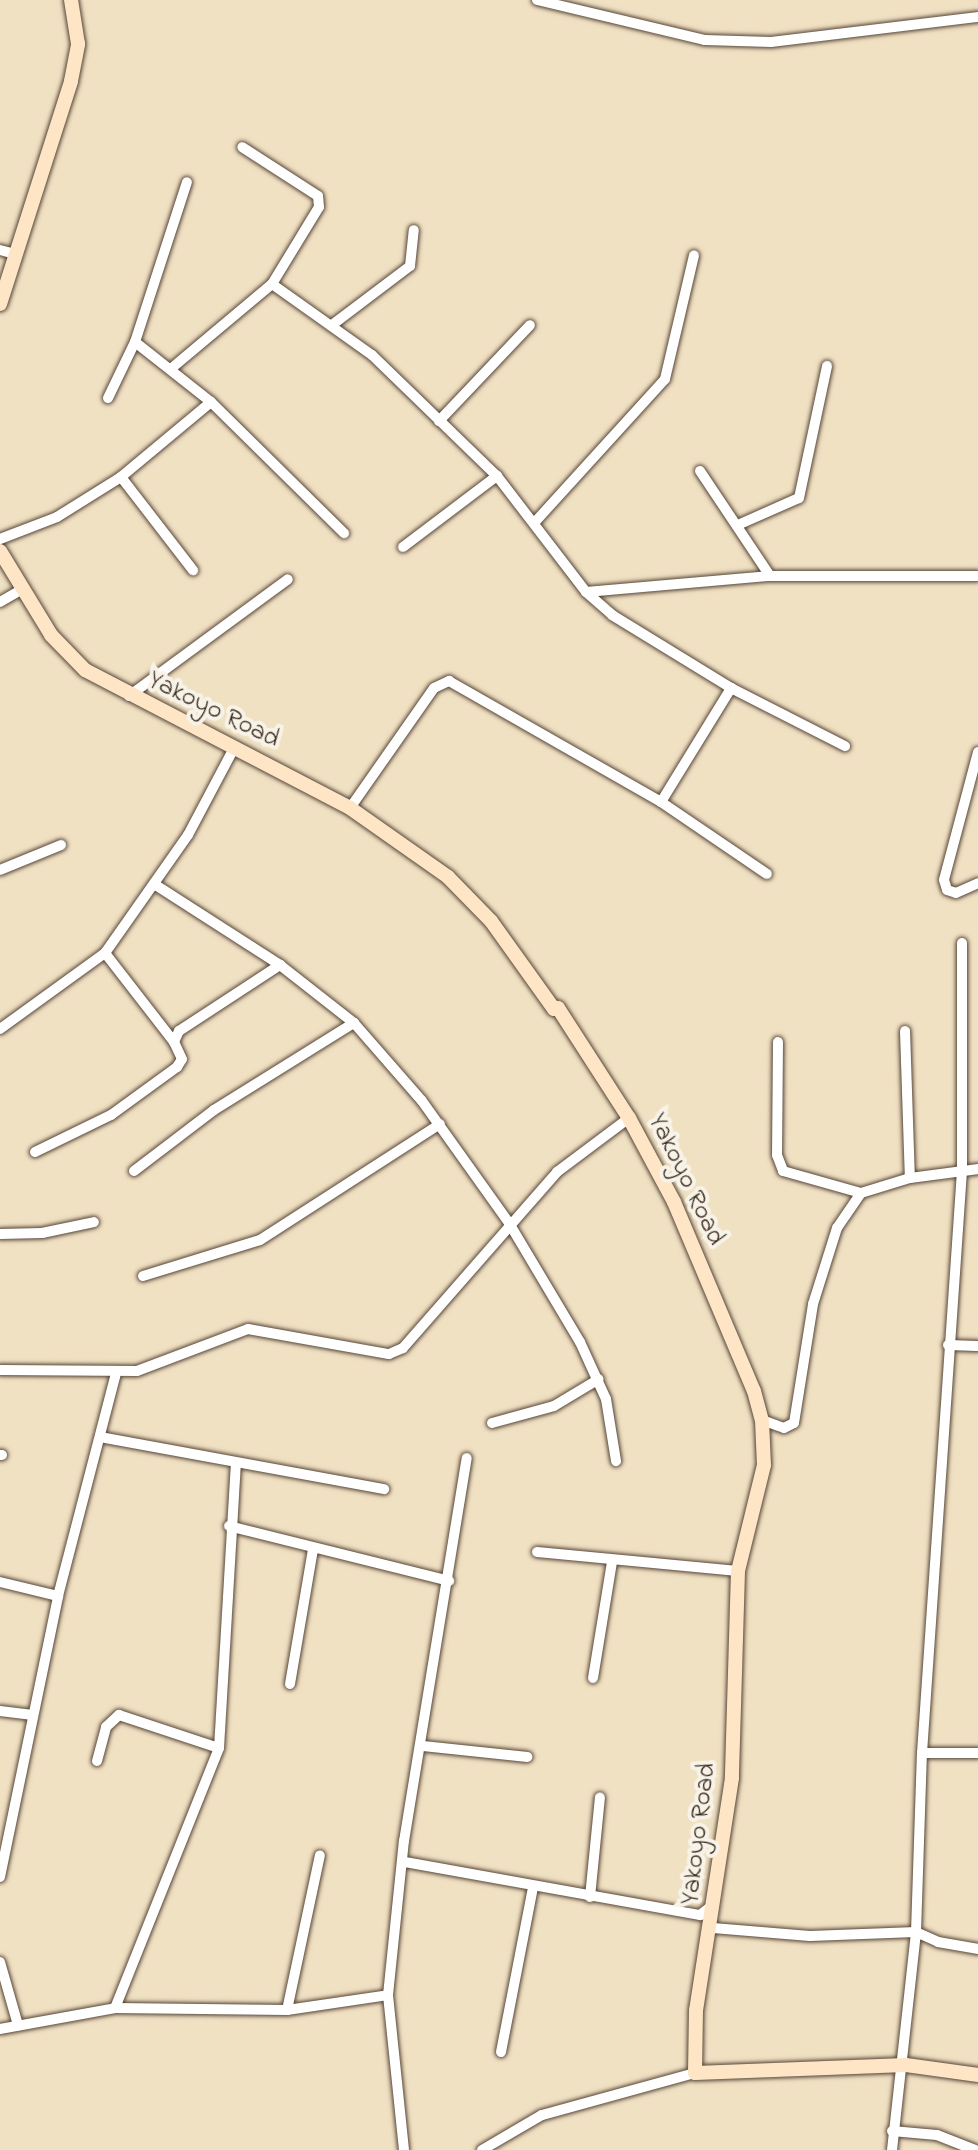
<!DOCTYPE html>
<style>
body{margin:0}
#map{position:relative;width:978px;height:2150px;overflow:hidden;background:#f1e1c3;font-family:"Indie Flower",sans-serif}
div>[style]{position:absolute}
.roads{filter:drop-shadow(0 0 2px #564537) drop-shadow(0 0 2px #564537)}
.minor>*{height:10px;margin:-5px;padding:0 5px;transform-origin:5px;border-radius:5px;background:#fff}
.secondary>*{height:14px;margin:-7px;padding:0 7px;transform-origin:7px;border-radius:7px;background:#fee5c5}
span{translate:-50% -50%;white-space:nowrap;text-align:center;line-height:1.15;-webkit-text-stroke:8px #f7f3e8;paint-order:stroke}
.street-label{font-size:26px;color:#3b2a1e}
</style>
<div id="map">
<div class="roads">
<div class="minor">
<i style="left:537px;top:0;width:173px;rotate:13.4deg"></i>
<i style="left:705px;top:40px;width:66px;rotate:1.7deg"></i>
<i style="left:771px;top:42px;width:209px;rotate:-6.9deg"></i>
<i style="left:0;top:250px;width:16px;rotate:15deg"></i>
<i style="left:272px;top:284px;width:123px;rotate:35.4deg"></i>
<i style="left:372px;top:355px;width:174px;rotate:44.1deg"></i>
<i style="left:497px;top:476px;width:146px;rotate:52.5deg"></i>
<i style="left:586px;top:592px;width:35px;rotate:41deg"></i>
<i style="left:612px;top:615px;width:140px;rotate:31.5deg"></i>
<i style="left:731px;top:688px;width:128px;rotate:27deg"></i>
<i style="left:332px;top:325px;width:98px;rotate:-37.1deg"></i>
<i style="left:410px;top:266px;width:36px;rotate:-84deg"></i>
<i style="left:135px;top:342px;width:97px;rotate:38.3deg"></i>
<i style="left:211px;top:402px;width:187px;rotate:44.6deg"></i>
<i style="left:173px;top:367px;width:129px;rotate:-40deg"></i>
<i style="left:272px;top:284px;width:90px;rotate:-58.6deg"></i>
<i style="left:319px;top:207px;width:11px;rotate:-95deg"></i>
<i style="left:318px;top:196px;width:90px;rotate:-147.2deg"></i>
<i style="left:108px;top:398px;width:62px;rotate:-64.3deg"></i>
<i style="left:135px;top:342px;width:168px;rotate:-72deg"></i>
<i style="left:439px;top:421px;width:132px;rotate:-46.5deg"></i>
<i style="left:700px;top:471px;width:126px;rotate:56.3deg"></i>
<i style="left:121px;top:477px;width:118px;rotate:52.3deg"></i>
<i style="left:535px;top:522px;width:193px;rotate:-47.7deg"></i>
<i style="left:665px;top:379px;width:127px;rotate:-76.8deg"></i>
<i style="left:740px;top:524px;width:64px;rotate:-23.8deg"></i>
<i style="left:799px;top:498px;width:135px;rotate:-78deg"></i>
<i style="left:0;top:539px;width:61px;rotate:-21.1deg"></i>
<i style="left:57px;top:517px;width:75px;rotate:-32deg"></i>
<i style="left:121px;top:477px;width:117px;rotate:-39.8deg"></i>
<i style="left:403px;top:547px;width:118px;rotate:-37.1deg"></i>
<i style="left:586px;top:592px;width:185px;rotate:-5deg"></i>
<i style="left:770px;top:576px;width:207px"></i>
<i style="left:0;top:602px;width:24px;rotate:-30deg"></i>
<i style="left:129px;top:696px;width:197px;rotate:-36.3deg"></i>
<i style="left:978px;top:752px;width:132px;rotate:104.9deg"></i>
<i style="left:944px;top:880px;width:10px;rotate:73deg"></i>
<i style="left:947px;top:890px;width:9px;rotate:18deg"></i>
<i style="left:956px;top:893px;width:24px;rotate:-24deg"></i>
<i style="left:661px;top:802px;width:134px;rotate:-58.4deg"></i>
<i style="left:350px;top:808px;width:146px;rotate:-55deg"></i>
<i style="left:434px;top:688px;width:17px;rotate:-25deg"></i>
<i style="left:449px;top:681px;width:244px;rotate:29.7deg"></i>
<i style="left:661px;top:802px;width:128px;rotate:34.2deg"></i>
<i style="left:0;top:870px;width:66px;rotate:-22.3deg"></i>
<i style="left:154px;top:884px;width:150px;rotate:32.7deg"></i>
<i style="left:280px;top:965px;width:94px;rotate:38.1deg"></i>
<i style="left:354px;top:1023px;width:103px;rotate:48.9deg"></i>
<i style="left:422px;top:1101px;width:150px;rotate:54.5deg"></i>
<i style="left:509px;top:1223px;width:139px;rotate:59.2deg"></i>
<i style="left:580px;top:1342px;width:63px;rotate:65.5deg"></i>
<i style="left:606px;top:1399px;width:63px;rotate:80.8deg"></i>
<i style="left:105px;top:953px;width:113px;rotate:52.2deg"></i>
<i style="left:0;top:1029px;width:130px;rotate:-35.9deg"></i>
<i style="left:105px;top:953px;width:144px;rotate:-54.9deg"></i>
<i style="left:188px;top:835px;width:98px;rotate:-62.1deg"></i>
<i style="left:905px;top:1031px;width:147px;rotate:88.1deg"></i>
<i style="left:778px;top:1042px;width:113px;rotate:90.5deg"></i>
<i style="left:777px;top:1155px;width:17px;rotate:69deg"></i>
<i style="left:783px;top:1171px;width:81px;rotate:15.8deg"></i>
<i style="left:861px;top:1193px;width:51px;rotate:-17deg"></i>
<i style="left:910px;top:1178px;width:69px;rotate:-7.5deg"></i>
<i style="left:35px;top:1152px;width:85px;rotate:-26deg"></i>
<i style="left:111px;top:1115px;width:82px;rotate:-36deg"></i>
<i style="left:177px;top:1067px;width:9px;rotate:-58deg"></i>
<i style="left:182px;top:1059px;width:19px;rotate:-115deg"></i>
<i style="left:174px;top:1042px;width:12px;rotate:-66deg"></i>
<i style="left:179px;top:1031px;width:121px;rotate:-33.2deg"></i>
<i style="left:134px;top:1171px;width:101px;rotate:-37.3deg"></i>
<i style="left:214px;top:1110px;width:165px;rotate:-31.9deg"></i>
<i style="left:0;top:1234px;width:42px;rotate:-1.4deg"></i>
<i style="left:42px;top:1233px;width:53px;rotate:-11.9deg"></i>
<i style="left:143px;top:1276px;width:122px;rotate:-17.1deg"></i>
<i style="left:260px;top:1240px;width:214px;rotate:-32.8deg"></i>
<i style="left:948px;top:1345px;width:30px;rotate:2deg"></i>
<i style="left:0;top:1370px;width:137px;rotate:0.4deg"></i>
<i style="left:137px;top:1371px;width:119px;rotate:-20.7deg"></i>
<i style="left:248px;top:1329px;width:143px;rotate:10.1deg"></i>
<i style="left:389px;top:1354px;width:15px;rotate:-23deg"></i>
<i style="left:403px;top:1348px;width:234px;rotate:-48.8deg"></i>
<i style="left:557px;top:1172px;width:90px;rotate:-36.9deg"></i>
<i style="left:762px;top:1420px;width:23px;rotate:20deg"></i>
<i style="left:784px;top:1428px;width:11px;rotate:-27deg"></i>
<i style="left:794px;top:1423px;width:121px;rotate:-80.9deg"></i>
<i style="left:813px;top:1304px;width:80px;rotate:-72.5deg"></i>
<i style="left:837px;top:1228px;width:42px;rotate:-55.6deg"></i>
<i style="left:492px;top:1423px;width:64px;rotate:-15.3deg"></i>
<i style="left:554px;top:1406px;width:52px;rotate:-31deg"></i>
<i style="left:100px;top:1437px;width:289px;rotate:10.4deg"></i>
<i style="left:0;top:1455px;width:2px"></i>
<i style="left:229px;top:1526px;width:227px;rotate:14deg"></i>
<i style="left:537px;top:1552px;width:202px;rotate:5.4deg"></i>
<i style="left:0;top:1582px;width:60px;rotate:13.6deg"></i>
<i style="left:593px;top:1678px;width:118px;rotate:-80.7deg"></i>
<i style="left:290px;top:1684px;width:137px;rotate:-80.3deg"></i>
<i style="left:0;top:1711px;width:31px;rotate:7deg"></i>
<i style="left:423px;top:1746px;width:105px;rotate:6deg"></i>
<i style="left:922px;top:1753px;width:56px"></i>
<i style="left:97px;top:1761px;width:35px;rotate:-75deg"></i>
<i style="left:106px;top:1727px;width:18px;rotate:-43deg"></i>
<i style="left:119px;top:1715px;width:105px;rotate:18.3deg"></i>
<i style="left:405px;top:1862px;width:300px;rotate:10.2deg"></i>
<i style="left:700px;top:1915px;width:18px;rotate:-38deg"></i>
<i style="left:0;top:1877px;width:287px;rotate:-78.3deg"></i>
<i style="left:58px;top:1596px;width:230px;rotate:-75.4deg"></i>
<i style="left:590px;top:1897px;width:100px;rotate:-84.3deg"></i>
<i style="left:713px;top:1928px;width:97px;rotate:4.7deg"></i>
<i style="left:810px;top:1936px;width:106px;rotate:-2.2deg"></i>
<i style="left:916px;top:1932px;width:24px;rotate:24deg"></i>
<i style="left:938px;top:1942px;width:41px;rotate:9.9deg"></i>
<i style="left:0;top:1962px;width:66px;rotate:74.1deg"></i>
<i style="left:115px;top:2008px;width:280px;rotate:-68.2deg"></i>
<i style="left:219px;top:1748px;width:283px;rotate:-86.6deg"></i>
<i style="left:287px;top:2010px;width:158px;rotate:-78deg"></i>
<i style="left:0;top:2029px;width:117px;rotate:-10.3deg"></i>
<i style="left:115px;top:2008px;width:172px;rotate:0.7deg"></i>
<i style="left:287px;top:2010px;width:102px;rotate:-8.4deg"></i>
<i style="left:501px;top:2052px;width:168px;rotate:-79deg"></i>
<i style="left:892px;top:2131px;width:45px;rotate:5.1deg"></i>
<i style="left:937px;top:2135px;width:41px;rotate:21.5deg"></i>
<i style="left:404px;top:2150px;width:156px;rotate:-95.9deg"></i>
<i style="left:388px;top:1995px;width:155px;rotate:-84.1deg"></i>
<i style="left:404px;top:1841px;width:388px;rotate:-80.7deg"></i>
<i style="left:482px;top:2150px;width:69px;rotate:-30.3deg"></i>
<i style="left:542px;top:2115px;width:159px;rotate:-15.4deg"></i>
<i style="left:892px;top:2150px;width:219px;rotate:-83.7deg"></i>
<i style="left:916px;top:1932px;width:179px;rotate:-88.1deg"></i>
<i style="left:922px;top:1753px;width:583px;rotate:-86.07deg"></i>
<i style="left:962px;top:1171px;width:228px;rotate:-90deg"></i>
</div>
<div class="secondary">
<i style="left:0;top:304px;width:234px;rotate:-72.3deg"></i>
<i style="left:71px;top:81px;width:38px;rotate:-79deg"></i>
<i style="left:78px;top:44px;width:45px;rotate:-99deg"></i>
<i style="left:0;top:551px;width:98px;rotate:58.7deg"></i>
<i style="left:51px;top:635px;width:49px;rotate:45.8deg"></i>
<i style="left:85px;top:670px;width:299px;rotate:27.5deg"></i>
<i style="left:350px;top:808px;width:120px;rotate:35.1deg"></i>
<i style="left:448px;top:877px;width:62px;rotate:45.7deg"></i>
<i style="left:491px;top:921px;width:108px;rotate:54.4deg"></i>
<i style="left:554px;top:1009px;width:4px;rotate:-14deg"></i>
<i style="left:558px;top:1008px;width:131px;rotate:57.2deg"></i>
<i style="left:629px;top:1118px;width:95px;rotate:61.8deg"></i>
<i style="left:674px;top:1202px;width:205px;rotate:67.1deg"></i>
<i style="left:754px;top:1391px;width:30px;rotate:75deg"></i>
<i style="left:762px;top:1420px;width:45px;rotate:87.5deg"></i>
<i style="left:764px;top:1465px;width:109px;rotate:103.8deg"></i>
<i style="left:738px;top:1571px;width:207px;rotate:91.7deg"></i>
<i style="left:732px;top:1778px;width:235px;rotate:98.8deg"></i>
<i style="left:696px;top:2010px;width:63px;rotate:90.9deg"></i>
<i style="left:695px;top:2073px;width:211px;rotate:-2.2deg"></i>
<i style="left:906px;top:2065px;width:73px;rotate:7.9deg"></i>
</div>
</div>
<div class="street-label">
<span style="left:213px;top:711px;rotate:26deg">Yakoyo Road</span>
<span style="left:685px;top:1180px;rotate:64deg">Yakoyo Road</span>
<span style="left:700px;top:1834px;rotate:-83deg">Yakoyo Road</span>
</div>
</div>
